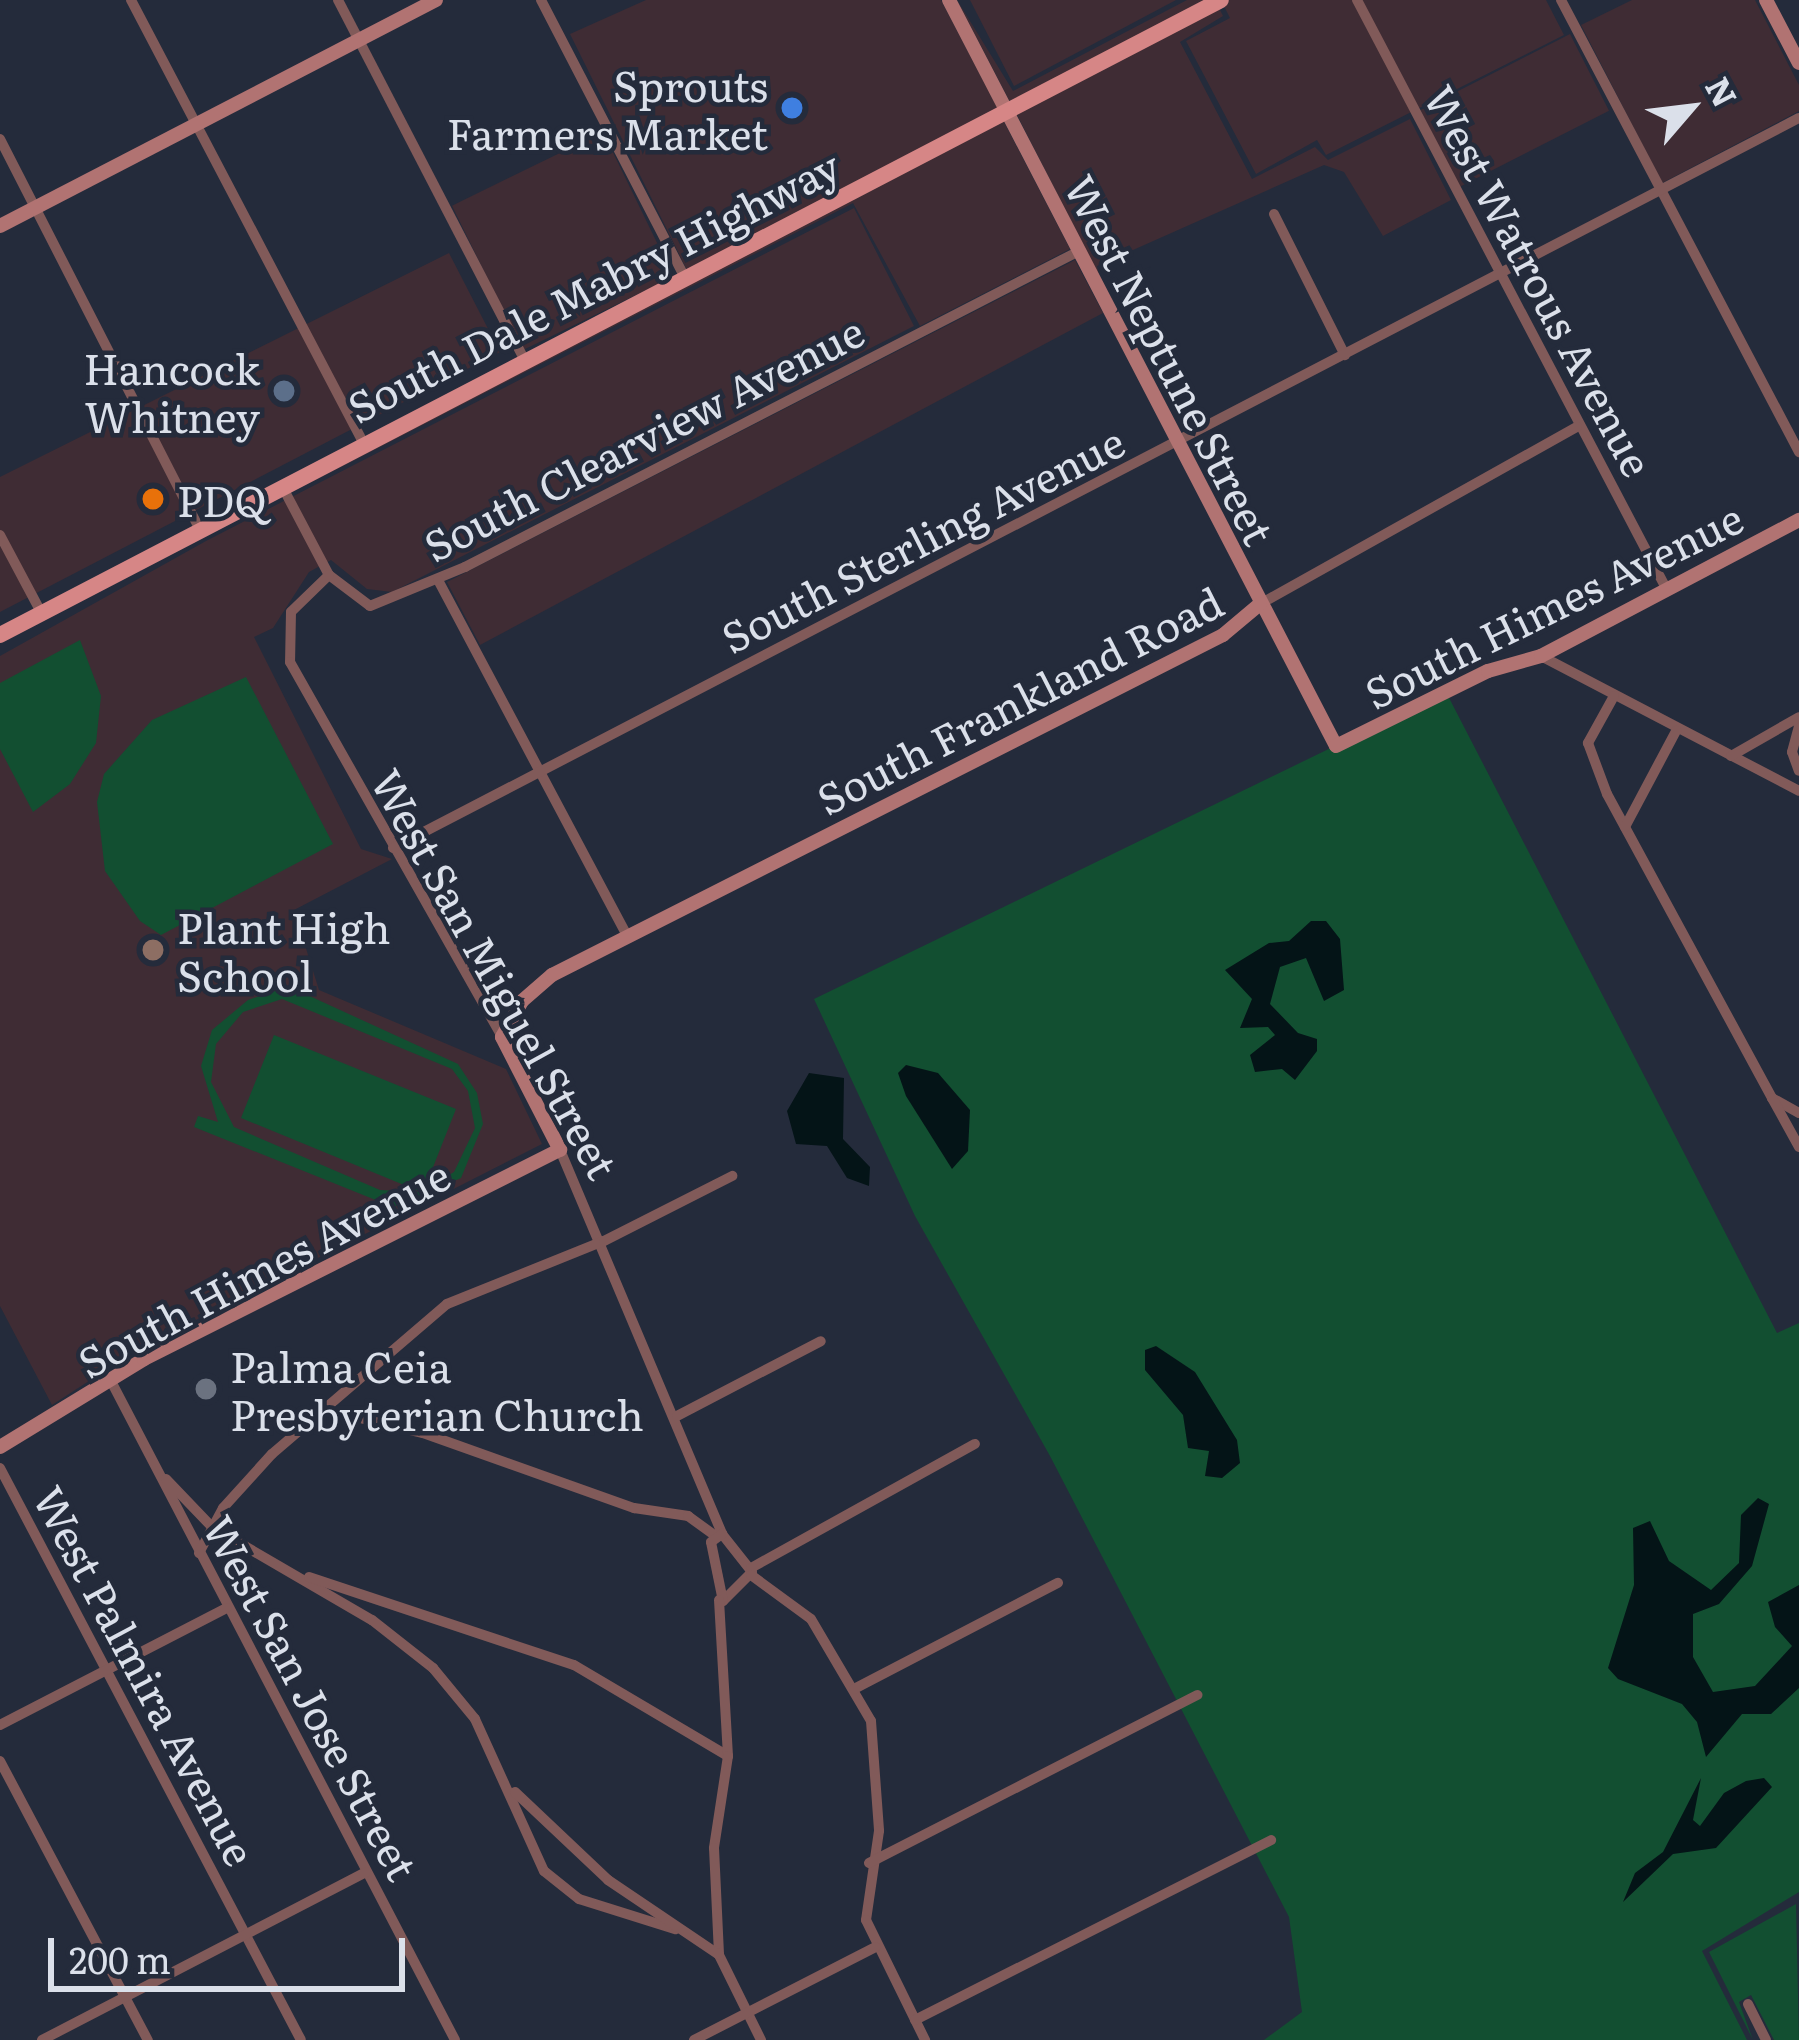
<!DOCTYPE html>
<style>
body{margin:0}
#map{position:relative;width:1799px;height:2040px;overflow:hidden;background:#242b3b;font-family:Literata,serif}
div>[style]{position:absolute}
.commercial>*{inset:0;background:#3f2c34;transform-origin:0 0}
.green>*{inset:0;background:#124f31}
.water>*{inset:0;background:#041417}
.street>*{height:10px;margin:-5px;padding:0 5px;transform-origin:5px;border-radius:5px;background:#815a59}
.secondary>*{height:14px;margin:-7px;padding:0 7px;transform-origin:7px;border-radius:7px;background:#b17372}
.primary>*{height:16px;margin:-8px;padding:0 8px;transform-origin:8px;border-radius:8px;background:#d68686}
.dots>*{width:33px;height:33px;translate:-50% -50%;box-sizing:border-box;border:6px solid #242b3b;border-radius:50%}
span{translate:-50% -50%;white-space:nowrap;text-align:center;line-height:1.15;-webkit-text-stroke:9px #242b3b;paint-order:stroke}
.poi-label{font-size:42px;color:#dbe0ea}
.right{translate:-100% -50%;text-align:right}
.left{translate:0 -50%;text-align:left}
.street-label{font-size:42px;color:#dbe0ea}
.north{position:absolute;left:1631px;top:48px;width:120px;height:120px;-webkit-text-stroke:9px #242b3b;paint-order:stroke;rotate:62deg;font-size:33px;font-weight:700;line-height:48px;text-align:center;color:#dbe0ea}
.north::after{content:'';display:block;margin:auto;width:42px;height:54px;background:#dbe0ea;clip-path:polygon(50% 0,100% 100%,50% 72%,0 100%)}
.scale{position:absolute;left:48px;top:1938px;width:357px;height:54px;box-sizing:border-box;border:6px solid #dbe0ea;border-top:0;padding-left:15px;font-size:36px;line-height:42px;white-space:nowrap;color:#dbe0ea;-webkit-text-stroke:9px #242b3b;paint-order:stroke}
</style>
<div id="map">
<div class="commercial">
<i style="clip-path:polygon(646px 0,941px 0,998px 109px,687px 270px,570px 34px)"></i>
<i style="clip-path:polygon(957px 0,1013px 91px,1187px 0,1207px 0,1010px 102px)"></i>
<i style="clip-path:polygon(970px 0,1176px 0,1014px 86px)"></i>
<i style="clip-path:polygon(1221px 0,1546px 0,1564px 35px,1326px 155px,1317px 140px,1256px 174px,1186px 41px,1230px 18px)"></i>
<i style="clip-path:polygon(1632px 0,1755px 0,1799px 85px,1799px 111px,1662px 183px,1581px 25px)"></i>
<i style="clip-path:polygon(1219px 8px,1223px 16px,1180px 42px,1252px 179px,1315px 147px,1328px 160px,1410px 119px,1451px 200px,1383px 236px,1344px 172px,1324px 165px,1097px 266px,1099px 276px,1016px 113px)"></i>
<i style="left:1570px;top:34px;width:86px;height:168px;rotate:63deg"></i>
<i style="clip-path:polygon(1003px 120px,1070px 249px,920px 326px,853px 203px,293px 492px)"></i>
<i style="left:603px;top:132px;width:161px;height:168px;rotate:64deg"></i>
<i style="clip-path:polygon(854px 208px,914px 326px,392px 592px,367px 589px,331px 560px,309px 572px,273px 628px,254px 637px,361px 849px,392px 859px,294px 910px,319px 990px,506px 1069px,542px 1144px,135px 1351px,52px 1405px,0 1306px,0 656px,206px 541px)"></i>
<i style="clip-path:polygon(449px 253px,500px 352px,0 612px,0 477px)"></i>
<i style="clip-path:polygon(1075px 260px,1103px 313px,480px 645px,447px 582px)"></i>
</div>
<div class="green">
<i style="clip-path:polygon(80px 640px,101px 696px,96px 743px,70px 784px,33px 812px,0 749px,0 683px)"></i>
<i style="clip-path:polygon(246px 677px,333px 844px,161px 935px,140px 921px,105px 871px,97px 802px,104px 774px,152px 720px)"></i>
<i style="clip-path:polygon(1446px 692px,1777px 1333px,1799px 1323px,1799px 1892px,1702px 1951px,1747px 2040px,1264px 2040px,1302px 2012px,1289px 1917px,1050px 1456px,915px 1216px,814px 999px)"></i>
<i style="clip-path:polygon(evenodd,275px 991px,303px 993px,458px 1064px,477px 1093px,483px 1124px,461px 1178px,393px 1207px,194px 1127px,198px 1116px,218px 1122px,201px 1066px,212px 1030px,248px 1000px,275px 991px,282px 999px,452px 1069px,468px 1091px,475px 1128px,454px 1172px,424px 1190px,456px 1109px,274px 1035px,241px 1118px,421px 1192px,380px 1190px,234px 1127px,211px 1082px,216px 1044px,243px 1012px,282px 999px)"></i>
<i style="clip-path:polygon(1796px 1904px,1799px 2040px,1774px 2040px,1751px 1995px,1739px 2002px,1753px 2040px,1709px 1952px)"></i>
</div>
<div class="water">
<i style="clip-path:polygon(1311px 921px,1326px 921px,1340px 939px,1344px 990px,1324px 1001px,1306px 958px,1280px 967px,1270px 1004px,1298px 1033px,1317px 1039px,1317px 1051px,1295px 1080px,1282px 1069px,1255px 1072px,1250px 1055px,1275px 1035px,1268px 1027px,1240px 1028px,1252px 999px,1225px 970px,1269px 943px,1289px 941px)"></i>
<i style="clip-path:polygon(906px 1065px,938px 1073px,970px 1110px,968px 1151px,952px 1169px,906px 1096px,898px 1073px)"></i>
<i style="clip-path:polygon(809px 1073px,844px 1078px,843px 1139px,870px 1167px,869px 1186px,847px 1178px,827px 1146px,796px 1144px,787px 1111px)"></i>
<i style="clip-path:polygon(1156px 1346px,1195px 1372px,1237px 1440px,1240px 1463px,1222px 1478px,1205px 1476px,1209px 1451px,1188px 1448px,1183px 1415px,1145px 1370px,1145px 1350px)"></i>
<i style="clip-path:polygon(1758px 1498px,1769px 1504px,1752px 1566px,1719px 1604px,1693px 1614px,1693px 1657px,1713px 1692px,1755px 1686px,1792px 1646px,1775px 1627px,1768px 1602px,1799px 1585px,1799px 1688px,1771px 1714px,1742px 1714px,1706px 1757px,1697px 1722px,1682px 1704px,1618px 1679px,1608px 1668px,1634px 1585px,1633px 1528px,1650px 1521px,1669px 1561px,1711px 1590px,1739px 1563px,1741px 1515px)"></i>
<i style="clip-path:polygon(1701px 1778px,1693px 1820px,1700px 1826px,1724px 1793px,1746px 1781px,1764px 1778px,1772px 1787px,1716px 1848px,1673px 1854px,1623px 1902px,1635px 1873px,1663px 1852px)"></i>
</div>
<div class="street">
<i style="left:131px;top:0;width:501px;rotate:62.31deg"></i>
<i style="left:338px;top:0;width:406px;rotate:62.6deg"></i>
<i style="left:541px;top:0;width:313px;rotate:62.6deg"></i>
<i style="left:1357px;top:0;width:666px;rotate:62.28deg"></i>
<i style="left:1561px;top:0;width:511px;rotate:62.23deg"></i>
<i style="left:0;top:139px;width:437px;rotate:62.9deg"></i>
<i style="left:1274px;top:214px;width:158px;rotate:63.3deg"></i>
<i style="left:282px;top:486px;width:101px;rotate:62.2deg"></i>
<i style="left:329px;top:575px;width:51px;rotate:37.1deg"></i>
<i style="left:370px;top:606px;width:103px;rotate:-22.3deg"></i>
<i style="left:465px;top:567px;width:691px;rotate:-27.23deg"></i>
<i style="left:0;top:535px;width:89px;rotate:62deg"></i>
<i style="left:329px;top:575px;width:53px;rotate:135.8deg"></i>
<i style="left:291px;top:612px;width:50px;rotate:91.1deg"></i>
<i style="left:290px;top:662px;width:431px;rotate:60.5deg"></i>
<i style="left:438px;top:580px;width:403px;rotate:62deg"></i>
<i style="left:1260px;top:604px;width:363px;rotate:-29.2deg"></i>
<i style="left:1541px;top:656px;width:291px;rotate:27.6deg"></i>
<i style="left:1614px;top:696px;width:54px;rotate:119deg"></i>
<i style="left:1588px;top:743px;width:54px;rotate:69.6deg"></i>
<i style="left:1607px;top:794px;width:346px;rotate:61.5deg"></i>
<i style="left:1772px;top:1098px;width:31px;rotate:29deg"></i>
<i style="left:1799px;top:726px;width:27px;rotate:105deg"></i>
<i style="left:1792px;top:752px;width:20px;rotate:70deg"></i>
<i style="left:1731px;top:756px;width:78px;rotate:-29.8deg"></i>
<i style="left:1625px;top:827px;width:109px;rotate:-62deg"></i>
<i style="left:393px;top:848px;width:1584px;rotate:-27.44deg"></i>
<i style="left:1772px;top:1098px;width:56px;rotate:61.1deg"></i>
<i style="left:560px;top:1150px;width:417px;rotate:67.1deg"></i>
<i style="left:112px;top:1383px;width:741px;rotate:62.43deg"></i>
<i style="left:318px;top:1408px;width:108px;rotate:13.4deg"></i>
<i style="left:423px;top:1433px;width:224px;rotate:19.6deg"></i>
<i style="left:634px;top:1508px;width:55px;rotate:8.4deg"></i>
<i style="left:688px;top:1516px;width:32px;rotate:36deg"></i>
<i style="left:677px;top:1416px;width:162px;rotate:-27.5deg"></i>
<i style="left:0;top:1468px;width:646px;rotate:62.25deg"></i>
<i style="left:166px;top:1479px;width:66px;rotate:46.2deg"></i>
<i style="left:212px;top:1527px;width:185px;rotate:30.2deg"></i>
<i style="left:372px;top:1620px;width:78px;rotate:38.2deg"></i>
<i style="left:433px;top:1668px;width:66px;rotate:50.5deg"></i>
<i style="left:475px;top:1719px;width:167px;rotate:65.6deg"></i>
<i style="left:544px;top:1871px;width:45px;rotate:38.7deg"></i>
<i style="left:579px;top:1899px;width:101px;rotate:17.4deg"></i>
<i style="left:722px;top:1534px;width:48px;rotate:51.7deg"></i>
<i style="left:752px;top:1572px;width:41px;rotate:135deg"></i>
<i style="left:723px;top:1601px;width:60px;rotate:-101.5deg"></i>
<i style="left:711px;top:1542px;width:14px;rotate:-36deg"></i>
<i style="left:199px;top:1553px;width:51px;rotate:-61.9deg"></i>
<i style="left:223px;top:1508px;width:73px;rotate:-47.8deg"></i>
<i style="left:272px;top:1454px;width:230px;rotate:-40.6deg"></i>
<i style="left:447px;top:1304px;width:169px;rotate:-21.9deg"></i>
<i style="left:604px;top:1241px;width:144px;rotate:-26.9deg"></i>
<i style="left:751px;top:1568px;width:256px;rotate:-29deg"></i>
<i style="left:751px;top:1575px;width:74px;rotate:36.3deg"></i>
<i style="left:811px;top:1619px;width:118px;rotate:59.5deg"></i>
<i style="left:871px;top:1721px;width:110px;rotate:85.8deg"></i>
<i style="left:879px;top:1831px;width:90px;rotate:98.3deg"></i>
<i style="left:866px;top:1920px;width:134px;rotate:63.8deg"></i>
<i style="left:309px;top:1577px;width:279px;rotate:18.4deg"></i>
<i style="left:574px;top:1665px;width:179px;rotate:30.6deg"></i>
<i style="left:719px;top:1600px;width:156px;rotate:86.7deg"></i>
<i style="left:728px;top:1756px;width:93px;rotate:98.7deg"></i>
<i style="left:714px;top:1848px;width:107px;rotate:87.3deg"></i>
<i style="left:719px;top:1955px;width:95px;rotate:63.7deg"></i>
<i style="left:854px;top:1689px;width:230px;rotate:-27.5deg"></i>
<i style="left:0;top:1725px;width:255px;rotate:-27.3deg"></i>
<i style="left:0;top:1761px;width:316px;rotate:62.1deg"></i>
<i style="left:515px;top:1792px;width:128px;rotate:43.4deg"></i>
<i style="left:608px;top:1880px;width:134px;rotate:34deg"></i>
<i style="left:869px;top:1863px;width:369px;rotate:-27.1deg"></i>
<i style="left:1748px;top:2004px;width:40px;rotate:63.4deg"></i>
<i style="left:915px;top:2020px;width:399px;rotate:-26.8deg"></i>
<i style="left:42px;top:2040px;width:365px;rotate:-27.4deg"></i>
<i style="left:694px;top:2040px;width:204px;rotate:-27.1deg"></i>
</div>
<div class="secondary">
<i style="left:949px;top:0;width:840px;rotate:62.58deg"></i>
<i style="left:1336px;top:746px;width:169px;rotate:-26.3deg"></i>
<i style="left:1488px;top:671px;width:55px;rotate:-15.8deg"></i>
<i style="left:1541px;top:656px;width:292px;rotate:-27.8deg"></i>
<i style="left:1766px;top:0;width:71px;rotate:62.4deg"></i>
<i style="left:0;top:226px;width:491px;rotate:-27.4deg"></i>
<i style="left:0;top:1447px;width:169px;rotate:-31.4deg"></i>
<i style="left:144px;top:1359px;width:466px;rotate:-26.7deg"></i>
<i style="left:560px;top:1150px;width:127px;rotate:-117.2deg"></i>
<i style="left:502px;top:1037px;width:41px;rotate:-60.9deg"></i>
<i style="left:522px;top:1001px;width:40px;rotate:-41deg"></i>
<i style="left:552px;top:975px;width:752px;rotate:-26.87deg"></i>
<i style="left:1223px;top:635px;width:48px;rotate:-40deg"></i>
</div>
<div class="primary">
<i style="left:0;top:635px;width:1376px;rotate:-27.48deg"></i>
</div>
<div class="dots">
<i style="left:792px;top:108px;background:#3f7fe0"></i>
<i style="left:284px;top:391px;background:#5c6f8a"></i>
<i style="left:153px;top:499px;background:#e8710a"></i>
<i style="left:153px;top:950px;background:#8d6e63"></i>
<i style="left:206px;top:1389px;background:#6b7280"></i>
</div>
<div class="poi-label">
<span class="right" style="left:768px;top:108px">Sprouts<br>Farmers Market</span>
<span class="right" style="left:260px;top:391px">Hancock<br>Whitney</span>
<span class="left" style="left:177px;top:499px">PDQ</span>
<span class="left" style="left:177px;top:950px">Plant High<br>School</span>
<span class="left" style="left:230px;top:1389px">Palma Ceia<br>Presbyterian Church</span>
</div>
<div class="street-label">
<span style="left:1540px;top:280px;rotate:62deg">West Watrous Avenue</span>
<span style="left:593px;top:285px;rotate:-27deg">South Dale Mabry Highway</span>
<span style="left:1171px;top:359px;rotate:63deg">West Neptune Street</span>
<span style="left:643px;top:437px;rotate:-27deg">South Clearview Avenue</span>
<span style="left:922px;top:538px;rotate:-27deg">South Sterling Avenue</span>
<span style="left:1553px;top:604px;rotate:-26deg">South Himes Avenue</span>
<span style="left:1019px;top:699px;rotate:-27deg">South Frankland Road</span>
<span style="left:496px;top:973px;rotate:61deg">West San Miguel Street</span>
<span style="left:263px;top:1267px;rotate:-28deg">South Himes Avenue</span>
<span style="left:146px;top:1675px;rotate:62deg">West Palmira Avenue</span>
<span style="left:312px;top:1697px;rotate:62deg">West San Jose Street</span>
</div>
<div class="north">N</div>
<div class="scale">200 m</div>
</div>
